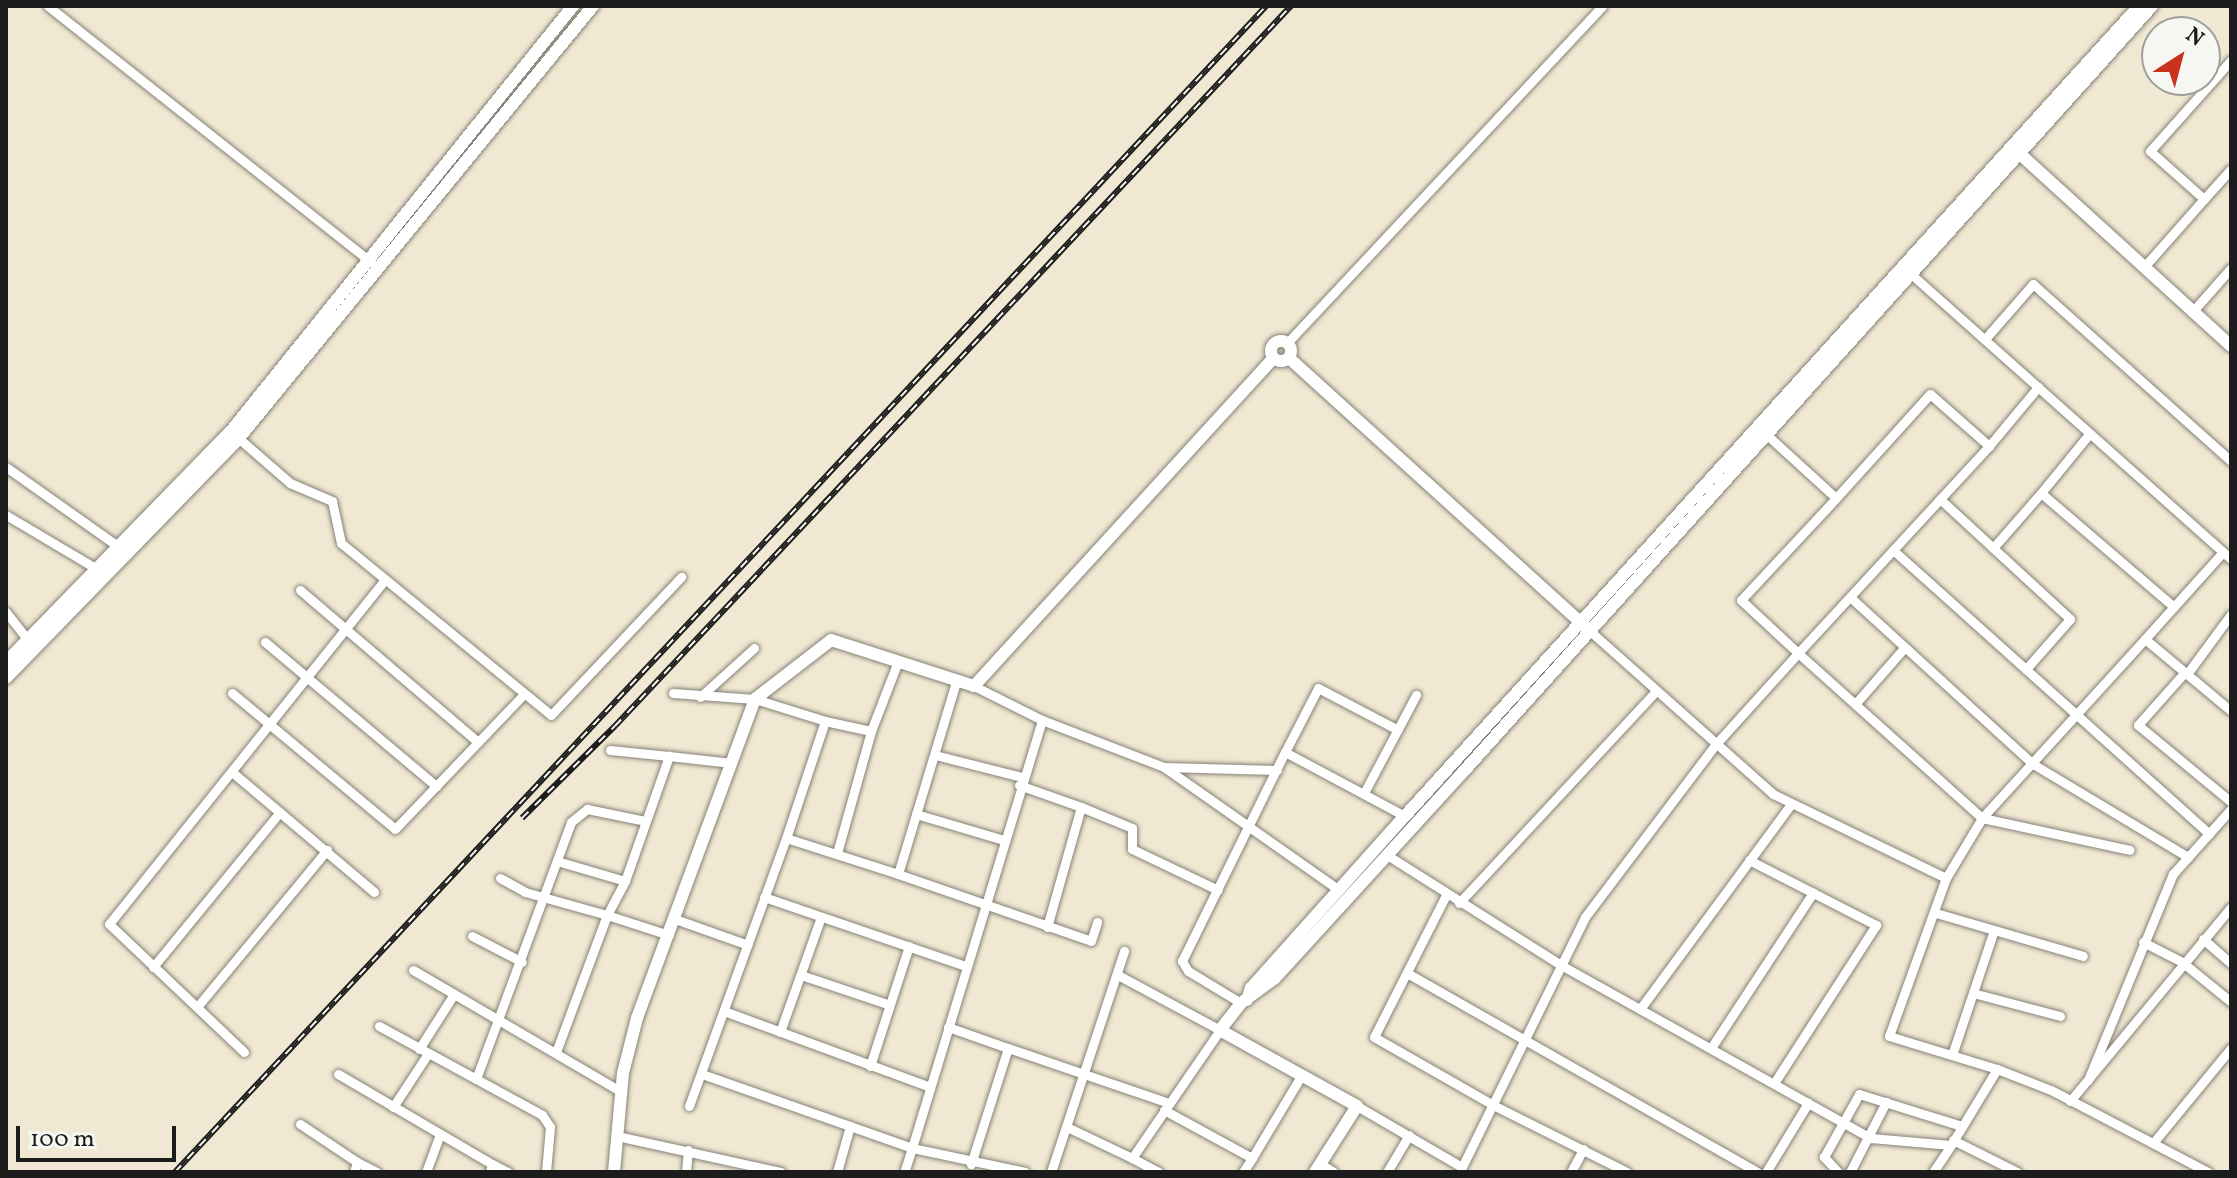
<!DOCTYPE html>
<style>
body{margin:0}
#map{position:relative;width:2237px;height:1178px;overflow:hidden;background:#f0e8d2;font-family:Vollkorn,serif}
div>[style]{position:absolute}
.roads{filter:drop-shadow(0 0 2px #868277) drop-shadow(0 0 2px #868277)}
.street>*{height:9px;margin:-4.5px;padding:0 4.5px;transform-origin:4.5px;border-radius:4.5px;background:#fff}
.secondary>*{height:12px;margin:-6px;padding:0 6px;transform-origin:6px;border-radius:6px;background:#fff}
.secondary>.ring{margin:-6px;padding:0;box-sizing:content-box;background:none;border:12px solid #fff;border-radius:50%}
.rail>*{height:6px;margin-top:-3px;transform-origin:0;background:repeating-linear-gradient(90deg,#f6f6f2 0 9px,#1c1c1c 0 18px);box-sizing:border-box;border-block:2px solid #1c1c1c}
span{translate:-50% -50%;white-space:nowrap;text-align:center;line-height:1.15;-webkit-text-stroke:8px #f6f6f2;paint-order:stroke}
.frame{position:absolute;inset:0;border:8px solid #1c1c1c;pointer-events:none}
.north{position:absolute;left:2141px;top:16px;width:80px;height:80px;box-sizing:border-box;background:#f6f6f2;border:2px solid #9f9f9c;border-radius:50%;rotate:36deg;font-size:22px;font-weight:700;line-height:32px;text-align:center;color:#1c1c1c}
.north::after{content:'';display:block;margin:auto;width:28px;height:36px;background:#c8321e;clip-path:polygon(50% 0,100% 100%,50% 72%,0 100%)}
.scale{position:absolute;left:16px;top:1126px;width:160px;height:36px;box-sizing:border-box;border:4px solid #1c1c1c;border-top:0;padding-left:10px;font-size:24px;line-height:28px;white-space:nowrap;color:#1c1c1c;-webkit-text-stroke:6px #f6f6f2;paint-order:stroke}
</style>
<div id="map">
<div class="roads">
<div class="street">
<i style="left:48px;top:6px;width:412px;rotate:38.4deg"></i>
<i style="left:2204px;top:199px;width:40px;rotate:-48deg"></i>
<i style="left:2144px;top:267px;width:91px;rotate:-48.6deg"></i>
<i style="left:2204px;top:199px;width:72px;rotate:-138.4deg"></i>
<i style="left:2150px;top:151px;width:122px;rotate:-48.3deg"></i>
<i style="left:1911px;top:274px;width:429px;rotate:41.7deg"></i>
<i style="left:2193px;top:311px;width:57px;rotate:-48.5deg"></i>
<i style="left:1985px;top:339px;width:73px;rotate:-48.9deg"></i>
<i style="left:2033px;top:284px;width:266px;rotate:41.8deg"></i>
<i style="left:1287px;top:343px;width:461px;rotate:-46.9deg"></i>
<i style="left:1767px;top:435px;width:93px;rotate:42.4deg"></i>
<i style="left:1836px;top:498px;width:140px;rotate:-47.9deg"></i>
<i style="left:1930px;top:394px;width:79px;rotate:41.4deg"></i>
<i style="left:1989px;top:446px;width:77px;rotate:-50.3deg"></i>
<i style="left:236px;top:436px;width:72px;rotate:41deg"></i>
<i style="left:290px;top:483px;width:46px;rotate:23.2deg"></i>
<i style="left:332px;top:501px;width:43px;rotate:77.9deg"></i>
<i style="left:341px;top:543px;width:271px;rotate:39.3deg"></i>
<i style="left:551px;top:715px;width:190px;rotate:-46.7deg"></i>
<i style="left:1989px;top:446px;width:282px;rotate:132.7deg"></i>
<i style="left:1798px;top:653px;width:247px;rotate:41.9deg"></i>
<i style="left:1982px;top:818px;width:151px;rotate:12.2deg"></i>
<i style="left:6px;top:467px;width:138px;rotate:35.3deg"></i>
<i style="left:2041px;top:493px;width:77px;rotate:-50.8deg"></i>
<i style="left:1940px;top:499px;width:177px;rotate:42.7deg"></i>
<i style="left:2070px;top:619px;width:67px;rotate:131.3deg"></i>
<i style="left:6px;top:515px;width:106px;rotate:30.7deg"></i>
<i style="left:1993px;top:548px;width:73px;rotate:-48.9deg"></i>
<i style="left:2041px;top:493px;width:175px;rotate:40.6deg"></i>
<i style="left:1893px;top:550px;width:425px;rotate:41.9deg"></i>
<i style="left:2223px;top:552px;width:117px;rotate:131.9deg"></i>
<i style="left:2145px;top:639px;width:112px;rotate:39.9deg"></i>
<i style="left:300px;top:590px;width:234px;rotate:40.5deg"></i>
<i style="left:1850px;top:597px;width:248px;rotate:42.4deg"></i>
<i style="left:2033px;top:764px;width:181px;rotate:31deg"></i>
<i style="left:6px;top:612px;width:41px;rotate:52deg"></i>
<i style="left:1590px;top:631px;width:245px;rotate:41.7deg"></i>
<i style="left:1773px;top:794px;width:192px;rotate:25.9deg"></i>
<i style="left:265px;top:642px;width:224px;rotate:40.1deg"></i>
<i style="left:2185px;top:672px;width:71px;rotate:131.6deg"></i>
<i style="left:2138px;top:725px;width:121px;rotate:39.6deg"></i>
<i style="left:2187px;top:674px;width:74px;rotate:-53.7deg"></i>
<i style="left:974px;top:686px;width:76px;rotate:26.6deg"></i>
<i style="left:1042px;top:720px;width:131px;rotate:21.1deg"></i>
<i style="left:1164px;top:767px;width:113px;rotate:1.5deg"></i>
<i style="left:232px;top:693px;width:212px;rotate:39.8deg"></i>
<i style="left:395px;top:829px;width:185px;rotate:-46.3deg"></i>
<i style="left:673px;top:693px;width:82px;rotate:4.2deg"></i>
<i style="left:755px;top:699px;width:73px;rotate:17.4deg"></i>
<i style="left:825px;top:721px;width:123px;rotate:108.4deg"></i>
<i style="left:786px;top:838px;width:118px;rotate:17.8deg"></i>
<i style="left:898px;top:874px;width:201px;rotate:-73.2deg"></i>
<i style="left:700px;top:697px;width:73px;rotate:-42.2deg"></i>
<i style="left:1856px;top:703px;width:74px;rotate:-48.8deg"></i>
<i style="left:825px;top:721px;width:47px;rotate:12.3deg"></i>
<i style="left:610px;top:750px;width:59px;rotate:5.8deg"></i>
<i style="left:1285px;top:752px;width:72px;rotate:-62.7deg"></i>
<i style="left:1318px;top:688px;width:90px;rotate:27.7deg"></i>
<i style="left:935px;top:755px;width:89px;rotate:14.3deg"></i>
<i style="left:1164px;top:767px;width:214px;rotate:35.1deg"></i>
<i style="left:232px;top:772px;width:186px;rotate:40.2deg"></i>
<i style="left:1019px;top:785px;width:66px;rotate:19.5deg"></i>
<i style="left:1365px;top:791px;width:109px;rotate:-62deg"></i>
<i style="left:916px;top:814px;width:92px;rotate:16.5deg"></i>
<i style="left:837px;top:853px;width:127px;rotate:-74.4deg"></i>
<i style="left:871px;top:731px;width:72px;rotate:-68.8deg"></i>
<i style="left:1387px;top:855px;width:206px;rotate:32.3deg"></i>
<i style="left:1561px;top:965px;width:355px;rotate:29.2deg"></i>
<i style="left:1871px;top:1138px;width:80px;rotate:5deg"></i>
<i style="left:1951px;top:1145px;width:89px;rotate:-58.8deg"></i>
<i style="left:1997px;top:1069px;width:58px;rotate:21.3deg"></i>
<i style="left:2051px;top:1090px;width:177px;rotate:27.6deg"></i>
<i style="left:1749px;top:860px;width:143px;rotate:27.1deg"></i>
<i style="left:1876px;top:925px;width:188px;rotate:122.8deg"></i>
<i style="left:557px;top:861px;width:71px;rotate:16.4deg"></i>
<i style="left:898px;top:874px;width:204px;rotate:19.1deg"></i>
<i style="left:1091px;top:941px;width:20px;rotate:-72deg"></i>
<i style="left:500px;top:878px;width:29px;rotate:29deg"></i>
<i style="left:525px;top:892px;width:85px;rotate:15.7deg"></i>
<i style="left:607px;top:915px;width:38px;rotate:-62deg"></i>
<i style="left:625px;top:881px;width:133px;rotate:-70.6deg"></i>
<i style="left:669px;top:756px;width:63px;rotate:6.3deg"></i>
<i style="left:1446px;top:895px;width:159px;rotate:116.9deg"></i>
<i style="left:1374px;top:1037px;width:137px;rotate:29.7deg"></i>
<i style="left:1493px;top:1105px;width:150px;rotate:26.6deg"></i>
<i style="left:764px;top:897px;width:213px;rotate:18.9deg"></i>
<i style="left:1459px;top:903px;width:287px;rotate:-47.1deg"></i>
<i style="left:1936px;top:913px;width:153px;rotate:16.3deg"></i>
<i style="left:675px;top:919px;width:77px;rotate:19.6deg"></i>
<i style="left:1047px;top:927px;width:125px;rotate:-74.2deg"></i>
<i style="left:1081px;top:807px;width:55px;rotate:22.4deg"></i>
<i style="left:1132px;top:828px;width:21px;rotate:90deg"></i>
<i style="left:1132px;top:849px;width:95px;rotate:25.5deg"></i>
<i style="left:472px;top:936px;width:56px;rotate:27.5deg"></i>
<i style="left:2203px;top:939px;width:37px;rotate:41deg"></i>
<i style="left:2143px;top:942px;width:44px;rotate:27.1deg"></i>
<i style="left:2182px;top:962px;width:63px;rotate:39.2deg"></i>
<i style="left:153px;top:967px;width:200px;rotate:-50.7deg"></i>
<i style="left:413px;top:970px;width:242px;rotate:30.3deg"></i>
<i style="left:1407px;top:973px;width:403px;rotate:29.6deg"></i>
<i style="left:801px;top:975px;width:91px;rotate:18.6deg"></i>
<i style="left:1973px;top:993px;width:90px;rotate:14.8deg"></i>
<i style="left:1241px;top:1003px;width:62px;rotate:-148.9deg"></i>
<i style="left:1188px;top:971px;width:12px;rotate:-121deg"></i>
<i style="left:1182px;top:961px;width:233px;rotate:-63.8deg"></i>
<i style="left:1285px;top:752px;width:136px;rotate:28.1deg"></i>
<i style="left:197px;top:1007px;width:204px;rotate:-50.4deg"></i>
<i style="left:1640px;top:1009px;width:255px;rotate:-53.6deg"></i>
<i style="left:724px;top:1011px;width:217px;rotate:20.2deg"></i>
<i style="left:379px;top:1026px;width:186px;rotate:28.6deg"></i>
<i style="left:542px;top:1115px;width:14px;rotate:56deg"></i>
<i style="left:550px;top:1127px;width:45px;rotate:95.1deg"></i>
<i style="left:948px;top:1027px;width:64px;rotate:19.3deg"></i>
<i style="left:1008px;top:1048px;width:122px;rotate:107.7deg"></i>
<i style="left:780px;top:1032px;width:122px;rotate:-70.4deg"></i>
<i style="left:1008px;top:1048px;width:170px;rotate:18.9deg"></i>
<i style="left:1711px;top:1048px;width:186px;rotate:-56.7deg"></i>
<i style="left:419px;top:1049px;width:65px;rotate:-57.5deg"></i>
<i style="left:244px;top:1052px;width:186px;rotate:-136.5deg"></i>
<i style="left:109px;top:924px;width:441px;rotate:-51.3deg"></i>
<i style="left:556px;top:1052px;width:146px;rotate:-69.6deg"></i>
<i style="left:607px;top:915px;width:65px;rotate:17.9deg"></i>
<i style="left:1952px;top:1055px;width:132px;rotate:-71.4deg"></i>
<i style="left:870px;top:1066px;width:126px;rotate:-72deg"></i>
<i style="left:1997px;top:1069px;width:113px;rotate:-163deg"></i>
<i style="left:1889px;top:1036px;width:168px;rotate:-70.2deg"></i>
<i style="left:1946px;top:878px;width:70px;rotate:-59deg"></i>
<i style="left:1982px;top:818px;width:242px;rotate:-47.7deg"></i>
<i style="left:338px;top:1074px;width:178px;rotate:30.3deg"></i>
<i style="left:702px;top:1074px;width:223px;rotate:19.4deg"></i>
<i style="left:912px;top:1148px;width:25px;rotate:108deg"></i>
<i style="left:476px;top:1079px;width:274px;rotate:-69.7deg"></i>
<i style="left:571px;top:822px;width:21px;rotate:-39deg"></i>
<i style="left:587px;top:809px;width:59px;rotate:11.7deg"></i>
<i style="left:2088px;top:1080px;width:223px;rotate:-67.6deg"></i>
<i style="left:2173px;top:874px;width:87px;rotate:-48.3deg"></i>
<i style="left:2070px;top:1101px;width:252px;rotate:-50.3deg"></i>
<i style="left:689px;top:1106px;width:285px;rotate:-70.1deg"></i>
<i style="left:1357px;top:1106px;width:121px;rotate:30.2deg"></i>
<i style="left:1462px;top:1167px;width:279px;rotate:-63.8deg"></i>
<i style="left:1585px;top:917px;width:216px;rotate:-52.9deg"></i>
<i style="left:1715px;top:745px;width:124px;rotate:-47.9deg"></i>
<i style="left:1798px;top:653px;width:78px;rotate:-137.1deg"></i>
<i style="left:1741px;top:600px;width:139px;rotate:-47deg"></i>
<i style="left:393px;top:1107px;width:62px;rotate:-56.8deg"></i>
<i style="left:1164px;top:1110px;width:100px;rotate:28.6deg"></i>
<i style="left:1252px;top:1158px;width:96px;rotate:-59.1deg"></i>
<i style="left:300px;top:1124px;width:69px;rotate:33.7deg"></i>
<i style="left:357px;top:1162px;width:10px;rotate:107deg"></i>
<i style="left:1067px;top:1127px;width:72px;rotate:25.5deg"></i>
<i style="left:1132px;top:1158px;width:155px;rotate:-55.5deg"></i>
<i style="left:1220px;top:1030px;width:116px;rotate:-151.7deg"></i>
<i style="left:617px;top:1136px;width:168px;rotate:12.4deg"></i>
<i style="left:1953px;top:1140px;width:72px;rotate:26.6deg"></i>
<i style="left:2153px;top:1143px;width:123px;rotate:-50.6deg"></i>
<i style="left:1132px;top:1158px;width:30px;rotate:28deg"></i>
<i style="left:357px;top:1162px;width:22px;rotate:27deg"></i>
<i style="left:1321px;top:1164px;width:15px;rotate:32deg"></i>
<i style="left:426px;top:1172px;width:40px;rotate:-69.8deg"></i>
<i style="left:490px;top:1172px;width:8px;rotate:-76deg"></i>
<i style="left:492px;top:1164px;width:18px;rotate:27deg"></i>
<i style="left:686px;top:1172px;width:22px;rotate:-85deg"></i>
<i style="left:837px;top:1172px;width:48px;rotate:-74.2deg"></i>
<i style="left:1025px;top:1172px;width:116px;rotate:-168deg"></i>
<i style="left:912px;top:1148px;width:447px;rotate:-73.1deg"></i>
<i style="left:1051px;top:1172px;width:233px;rotate:-71.7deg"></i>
<i style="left:1243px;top:1172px;width:17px;rotate:-57deg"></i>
<i style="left:1387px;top:1172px;width:43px;rotate:-59.3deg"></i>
<i style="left:1571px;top:1172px;width:26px;rotate:-62deg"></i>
<i style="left:1766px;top:1172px;width:81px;rotate:-58.7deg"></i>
<i style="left:1838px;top:1172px;width:21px;rotate:-133deg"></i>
<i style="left:1824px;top:1157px;width:72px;rotate:-60.9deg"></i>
<i style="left:1859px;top:1094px;width:108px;rotate:17.3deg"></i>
<i style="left:1850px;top:1172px;width:79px;rotate:-62.8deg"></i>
<i style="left:1933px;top:1172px;width:32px;rotate:-56deg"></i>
</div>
<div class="secondary">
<i style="left:2020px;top:154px;width:285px;rotate:42.3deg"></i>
<i class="ring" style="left:1271px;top:341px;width:8px;height:8px"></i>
<i style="left:1289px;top:358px;width:401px;rotate:42.2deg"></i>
<i style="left:6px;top:662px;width:322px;rotate:-45.8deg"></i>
<i style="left:231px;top:431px;width:546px;rotate:-51.18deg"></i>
<i style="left:6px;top:678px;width:334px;rotate:-45.8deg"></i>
<i style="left:239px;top:438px;width:559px;rotate:-50.67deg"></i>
<i style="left:1247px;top:1000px;width:13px;rotate:-72deg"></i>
<i style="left:1251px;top:988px;width:231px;rotate:-48.2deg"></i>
<i style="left:1405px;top:816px;width:1093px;rotate:-47.82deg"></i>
<i style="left:614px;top:1172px;width:99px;rotate:-84.8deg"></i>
<i style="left:623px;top:1073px;width:57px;rotate:-75.7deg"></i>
<i style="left:637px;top:1018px;width:340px;rotate:-69.7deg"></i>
<i style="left:755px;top:699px;width:96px;rotate:-37.8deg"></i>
<i style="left:831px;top:640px;width:150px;rotate:17.8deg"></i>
<i style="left:974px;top:686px;width:444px;rotate:-47.6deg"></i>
<i style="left:1315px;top:1172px;width:78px;rotate:-57.5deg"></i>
<i style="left:1357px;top:1106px;width:157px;rotate:-151deg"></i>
<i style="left:1220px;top:1030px;width:34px;rotate:-52deg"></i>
<i style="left:1241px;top:1003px;width:42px;rotate:-36.3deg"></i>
<i style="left:1275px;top:978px;width:280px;rotate:-47.6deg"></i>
<i style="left:1464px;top:771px;width:1029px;rotate:-48.03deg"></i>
</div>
</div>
<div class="rail">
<i style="left:522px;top:818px;width:131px;rotate:-44.7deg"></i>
<i style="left:615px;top:726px;width:988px;rotate:-46.81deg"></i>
<i style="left:175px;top:1172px;width:1597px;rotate:-46.9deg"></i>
</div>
<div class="frame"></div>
<div class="north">N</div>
<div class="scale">100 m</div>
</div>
